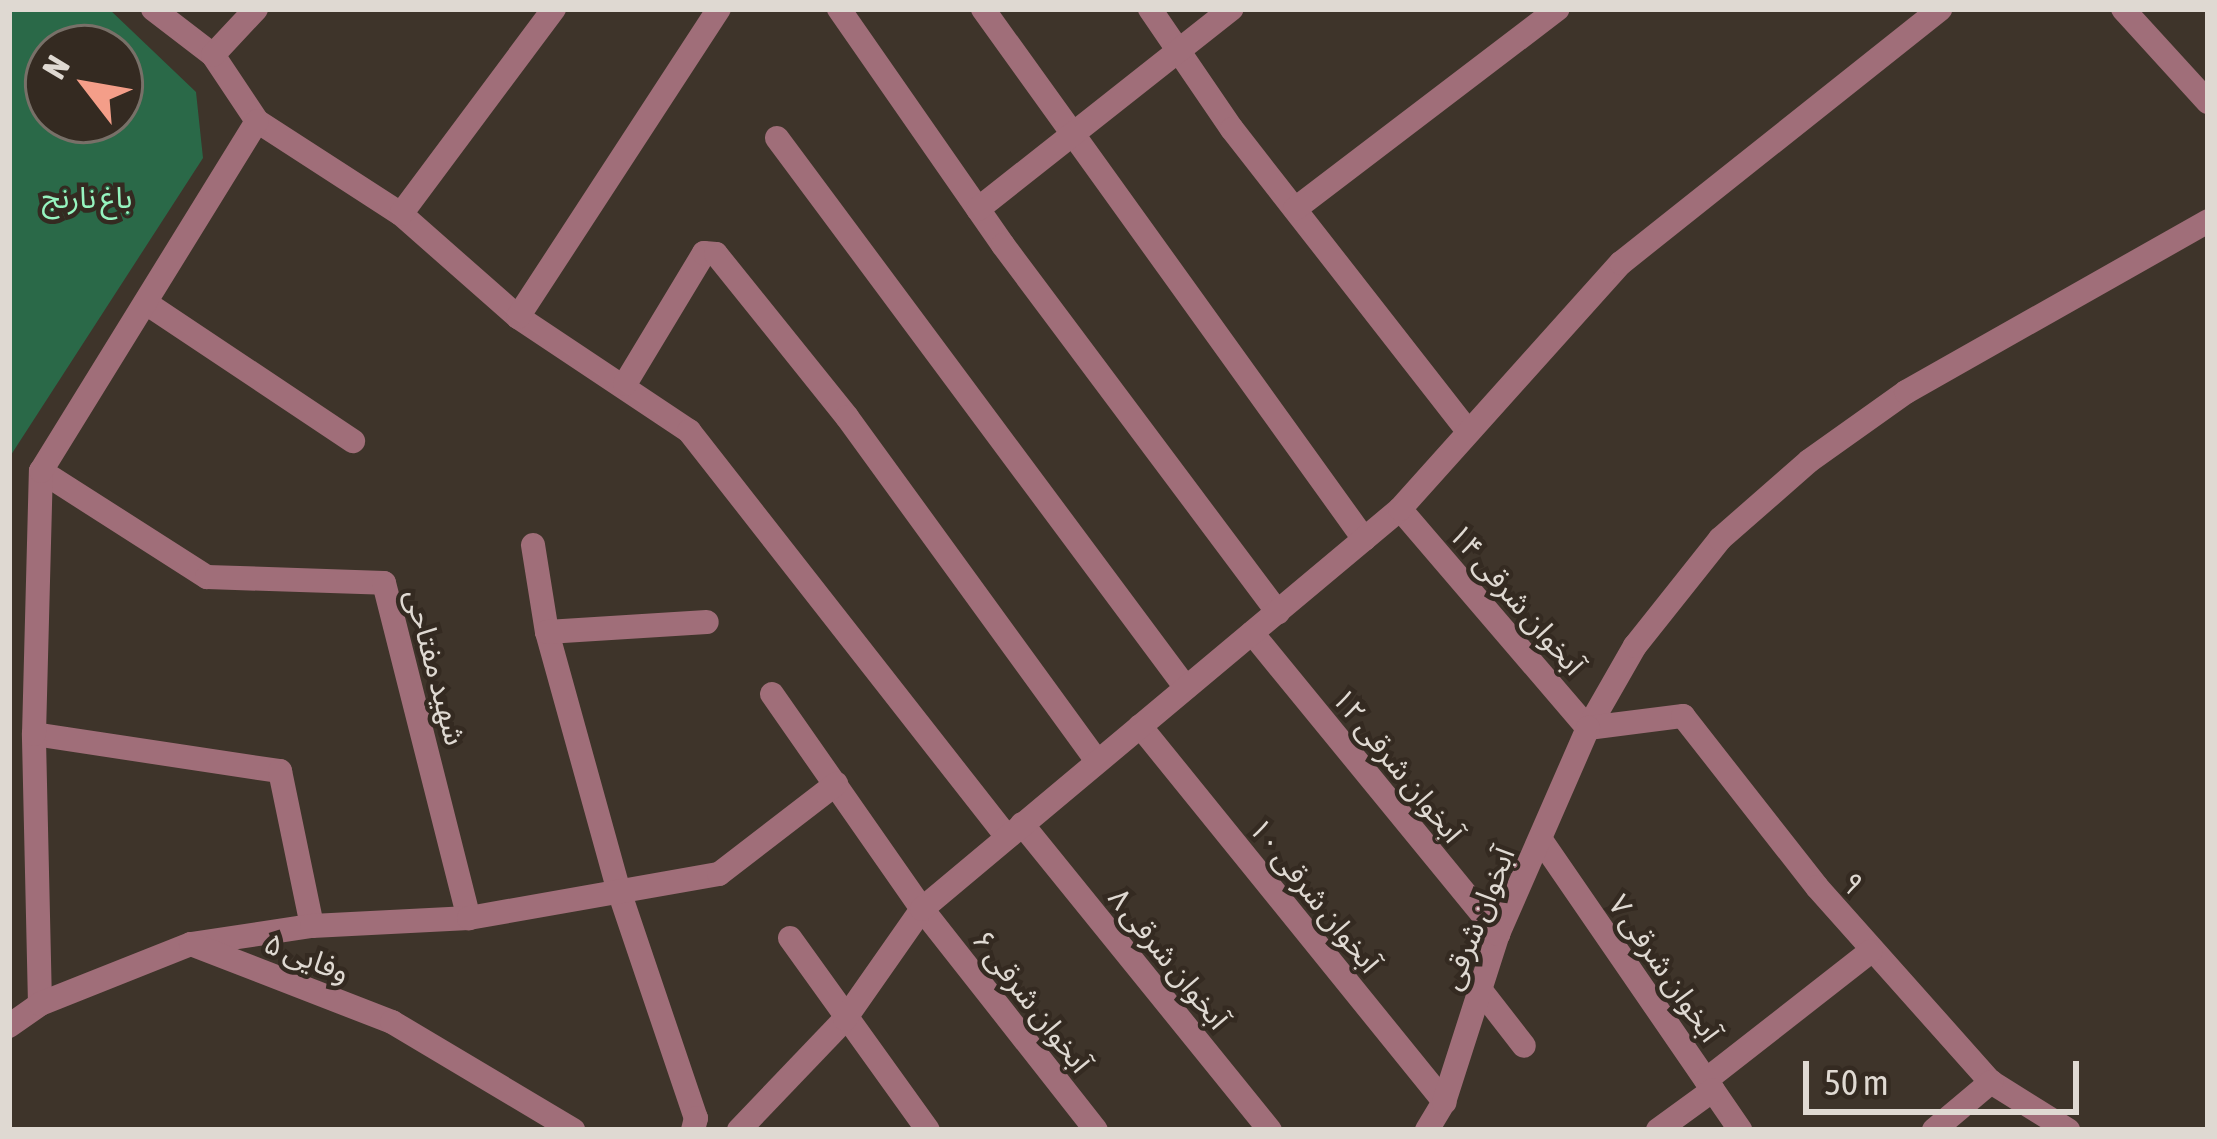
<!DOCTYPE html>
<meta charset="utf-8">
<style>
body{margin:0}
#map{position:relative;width:2217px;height:1139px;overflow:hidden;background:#3e342a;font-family:"Asap Condensed","Noto Sans Arabic",sans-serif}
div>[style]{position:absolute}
.green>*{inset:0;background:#2a6948}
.minor>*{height:24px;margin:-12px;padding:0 12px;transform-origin:12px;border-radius:12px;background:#a06e79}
.tertiary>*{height:24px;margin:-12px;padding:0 12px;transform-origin:12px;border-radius:12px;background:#a06e79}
span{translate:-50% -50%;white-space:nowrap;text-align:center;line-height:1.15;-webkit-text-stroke:9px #342a21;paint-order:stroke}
.park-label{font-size:30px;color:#96f4bf}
.street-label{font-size:30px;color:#dfd9d2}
.frame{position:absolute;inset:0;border:12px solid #dfd9d2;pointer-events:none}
.north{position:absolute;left:24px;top:24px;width:120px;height:120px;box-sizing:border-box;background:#342a21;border:3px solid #787068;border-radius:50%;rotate:301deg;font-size:33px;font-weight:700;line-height:48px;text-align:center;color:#dfd9d2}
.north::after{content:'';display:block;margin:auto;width:42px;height:54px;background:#f49e89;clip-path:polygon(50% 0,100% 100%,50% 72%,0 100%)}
.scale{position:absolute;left:1803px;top:1061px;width:276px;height:54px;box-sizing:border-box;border:6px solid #dfd9d2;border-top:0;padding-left:15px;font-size:36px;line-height:42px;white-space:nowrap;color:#dfd9d2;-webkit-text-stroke:9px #342a21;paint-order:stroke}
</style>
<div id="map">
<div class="green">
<i style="clip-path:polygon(evenodd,9px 9px,109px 9px,196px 92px,203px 158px,9px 458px,9px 9px,48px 48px,120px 48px,120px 120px,48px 120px,48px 48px)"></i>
</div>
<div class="minor">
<i style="left:153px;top:9px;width:76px;rotate:37.5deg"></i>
<i style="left:213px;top:55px;width:79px;rotate:56.3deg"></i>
<i style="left:257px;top:121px;width:171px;rotate:32.9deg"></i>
<i style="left:401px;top:214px;width:156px;rotate:41.4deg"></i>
<i style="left:518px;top:317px;width:206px;rotate:33.7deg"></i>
<i style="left:689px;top:431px;width:516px;rotate:51.93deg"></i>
<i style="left:839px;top:9px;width:287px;rotate:55.2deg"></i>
<i style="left:1003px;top:245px;width:459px;rotate:53.2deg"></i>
<i style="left:983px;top:9px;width:653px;rotate:54.29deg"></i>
<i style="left:1150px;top:9px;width:145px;rotate:55.7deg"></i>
<i style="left:1232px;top:129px;width:382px;rotate:52deg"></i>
<i style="left:2123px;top:9px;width:126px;rotate:47.6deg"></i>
<i style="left:213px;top:55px;width:63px;rotate:-46.9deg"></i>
<i style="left:777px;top:138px;width:685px;rotate:53.36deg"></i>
<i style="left:978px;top:209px;width:323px;rotate:-38.3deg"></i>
<i style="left:1295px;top:209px;width:330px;rotate:-37.3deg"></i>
<i style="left:401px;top:214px;width:256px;rotate:-53.3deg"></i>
<i style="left:146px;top:303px;width:249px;rotate:33.7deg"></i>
<i style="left:518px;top:317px;width:368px;rotate:-56.9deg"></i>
<i style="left:625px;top:384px;width:153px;rotate:-58.9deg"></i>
<i style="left:704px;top:253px;width:12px;rotate:5deg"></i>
<i style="left:716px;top:254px;width:209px;rotate:51.2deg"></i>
<i style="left:847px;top:417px;width:425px;rotate:54deg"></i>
<i style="left:41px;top:471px;width:197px;rotate:32.6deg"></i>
<i style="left:207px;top:577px;width:177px;rotate:1.9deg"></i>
<i style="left:384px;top:583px;width:346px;rotate:75.8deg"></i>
<i style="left:1400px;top:509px;width:289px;rotate:49.4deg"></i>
<i style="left:533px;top:545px;width:88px;rotate:80.9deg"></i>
<i style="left:547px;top:632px;width:269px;rotate:74.5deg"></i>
<i style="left:619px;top:891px;width:240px;rotate:71.3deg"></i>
<i style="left:696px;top:1118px;width:12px;rotate:104deg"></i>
<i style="left:547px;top:632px;width:160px;rotate:-3.6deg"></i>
<i style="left:1252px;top:633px;width:389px;rotate:50.7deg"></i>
<i style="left:772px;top:694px;width:262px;rotate:55.1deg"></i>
<i style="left:922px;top:909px;width:281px;rotate:51.8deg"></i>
<i style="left:1140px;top:726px;width:484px;rotate:51deg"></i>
<i style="left:1588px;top:728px;width:95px;rotate:-60.2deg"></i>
<i style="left:1635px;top:646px;width:137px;rotate:-51.5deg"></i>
<i style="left:1720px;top:539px;width:118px;rotate:-41.2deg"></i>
<i style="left:1809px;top:461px;width:119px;rotate:-35.4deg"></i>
<i style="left:1906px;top:392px;width:347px;rotate:-29.5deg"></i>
<i style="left:1588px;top:728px;width:96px;rotate:-7.2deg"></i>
<i style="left:1683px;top:716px;width:217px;rotate:51.9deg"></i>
<i style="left:1817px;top:887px;width:261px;rotate:48.3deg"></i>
<i style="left:1991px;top:1082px;width:91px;rotate:31.9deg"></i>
<i style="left:34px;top:734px;width:249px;rotate:8.6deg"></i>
<i style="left:280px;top:771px;width:158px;rotate:78.3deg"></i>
<i style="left:1022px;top:824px;width:394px;rotate:51deg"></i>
<i style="left:1541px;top:840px;width:352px;rotate:55.5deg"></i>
<i style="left:790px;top:938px;width:236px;rotate:54.3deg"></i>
<i style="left:191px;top:944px;width:122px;rotate:-8.5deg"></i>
<i style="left:312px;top:926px;width:157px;rotate:-2.9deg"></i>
<i style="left:469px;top:918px;width:254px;rotate:-10deg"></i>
<i style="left:719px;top:874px;width:148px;rotate:-37.6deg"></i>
<i style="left:1479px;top:988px;width:73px;rotate:52.2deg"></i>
<i style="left:40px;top:1004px;width:270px;rotate:-91.3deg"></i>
<i style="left:34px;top:734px;width:263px;rotate:-88.5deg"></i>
<i style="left:41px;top:471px;width:411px;rotate:-58.3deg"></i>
<i style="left:9px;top:1026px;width:38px;rotate:-35deg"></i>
<i style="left:40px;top:1004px;width:162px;rotate:-21.7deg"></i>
<i style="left:191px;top:944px;width:216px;rotate:21.2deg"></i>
<i style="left:392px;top:1022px;width:211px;rotate:30.8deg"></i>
<i style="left:1706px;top:1080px;width:209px;rotate:-38deg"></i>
<i style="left:739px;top:1130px;width:153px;rotate:-46.3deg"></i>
<i style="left:845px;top:1019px;width:134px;rotate:-55deg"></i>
<i style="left:922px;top:909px;width:623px;rotate:-39.92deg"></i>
<i style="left:1400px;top:509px;width:331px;rotate:-48.1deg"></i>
<i style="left:1621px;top:263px;width:408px;rotate:-38.5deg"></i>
<i style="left:1658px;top:1130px;width:68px;rotate:-36deg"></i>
<i style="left:1934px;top:1130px;width:75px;rotate:-40.1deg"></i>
</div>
<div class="tertiary">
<i style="left:1427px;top:1130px;width:33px;rotate:-59deg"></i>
<i style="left:1444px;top:1102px;width:176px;rotate:-72.2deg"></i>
<i style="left:1498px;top:934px;width:225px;rotate:-66.4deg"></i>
</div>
<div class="park-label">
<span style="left:87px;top:197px">باغ نارنج</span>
</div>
<div class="street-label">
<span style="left:1517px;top:599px;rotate:49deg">آبخوان شرقی ۱۴</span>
<span style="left:436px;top:667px;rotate:75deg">شهید مفتاحی</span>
<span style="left:1398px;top:765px;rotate:51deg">آبخوان شرقی ۱۲</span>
<span style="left:1853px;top:883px;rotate:50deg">۹</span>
<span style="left:1315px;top:895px;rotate:51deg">آبخوان شرقی ۱۰</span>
<span style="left:1477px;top:918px;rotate:-68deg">آبخوان شرقی</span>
<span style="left:307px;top:957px;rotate:21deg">وفایی ۵</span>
<span style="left:1169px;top:958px;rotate:51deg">آبخوان شرقی ۸</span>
<span style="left:1665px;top:968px;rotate:55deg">آبخوان شرقی ۷</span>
<span style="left:1032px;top:1001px;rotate:52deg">آبخوان شرقی ۶</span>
</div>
<div class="frame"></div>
<div class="north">N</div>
<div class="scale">50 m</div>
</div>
